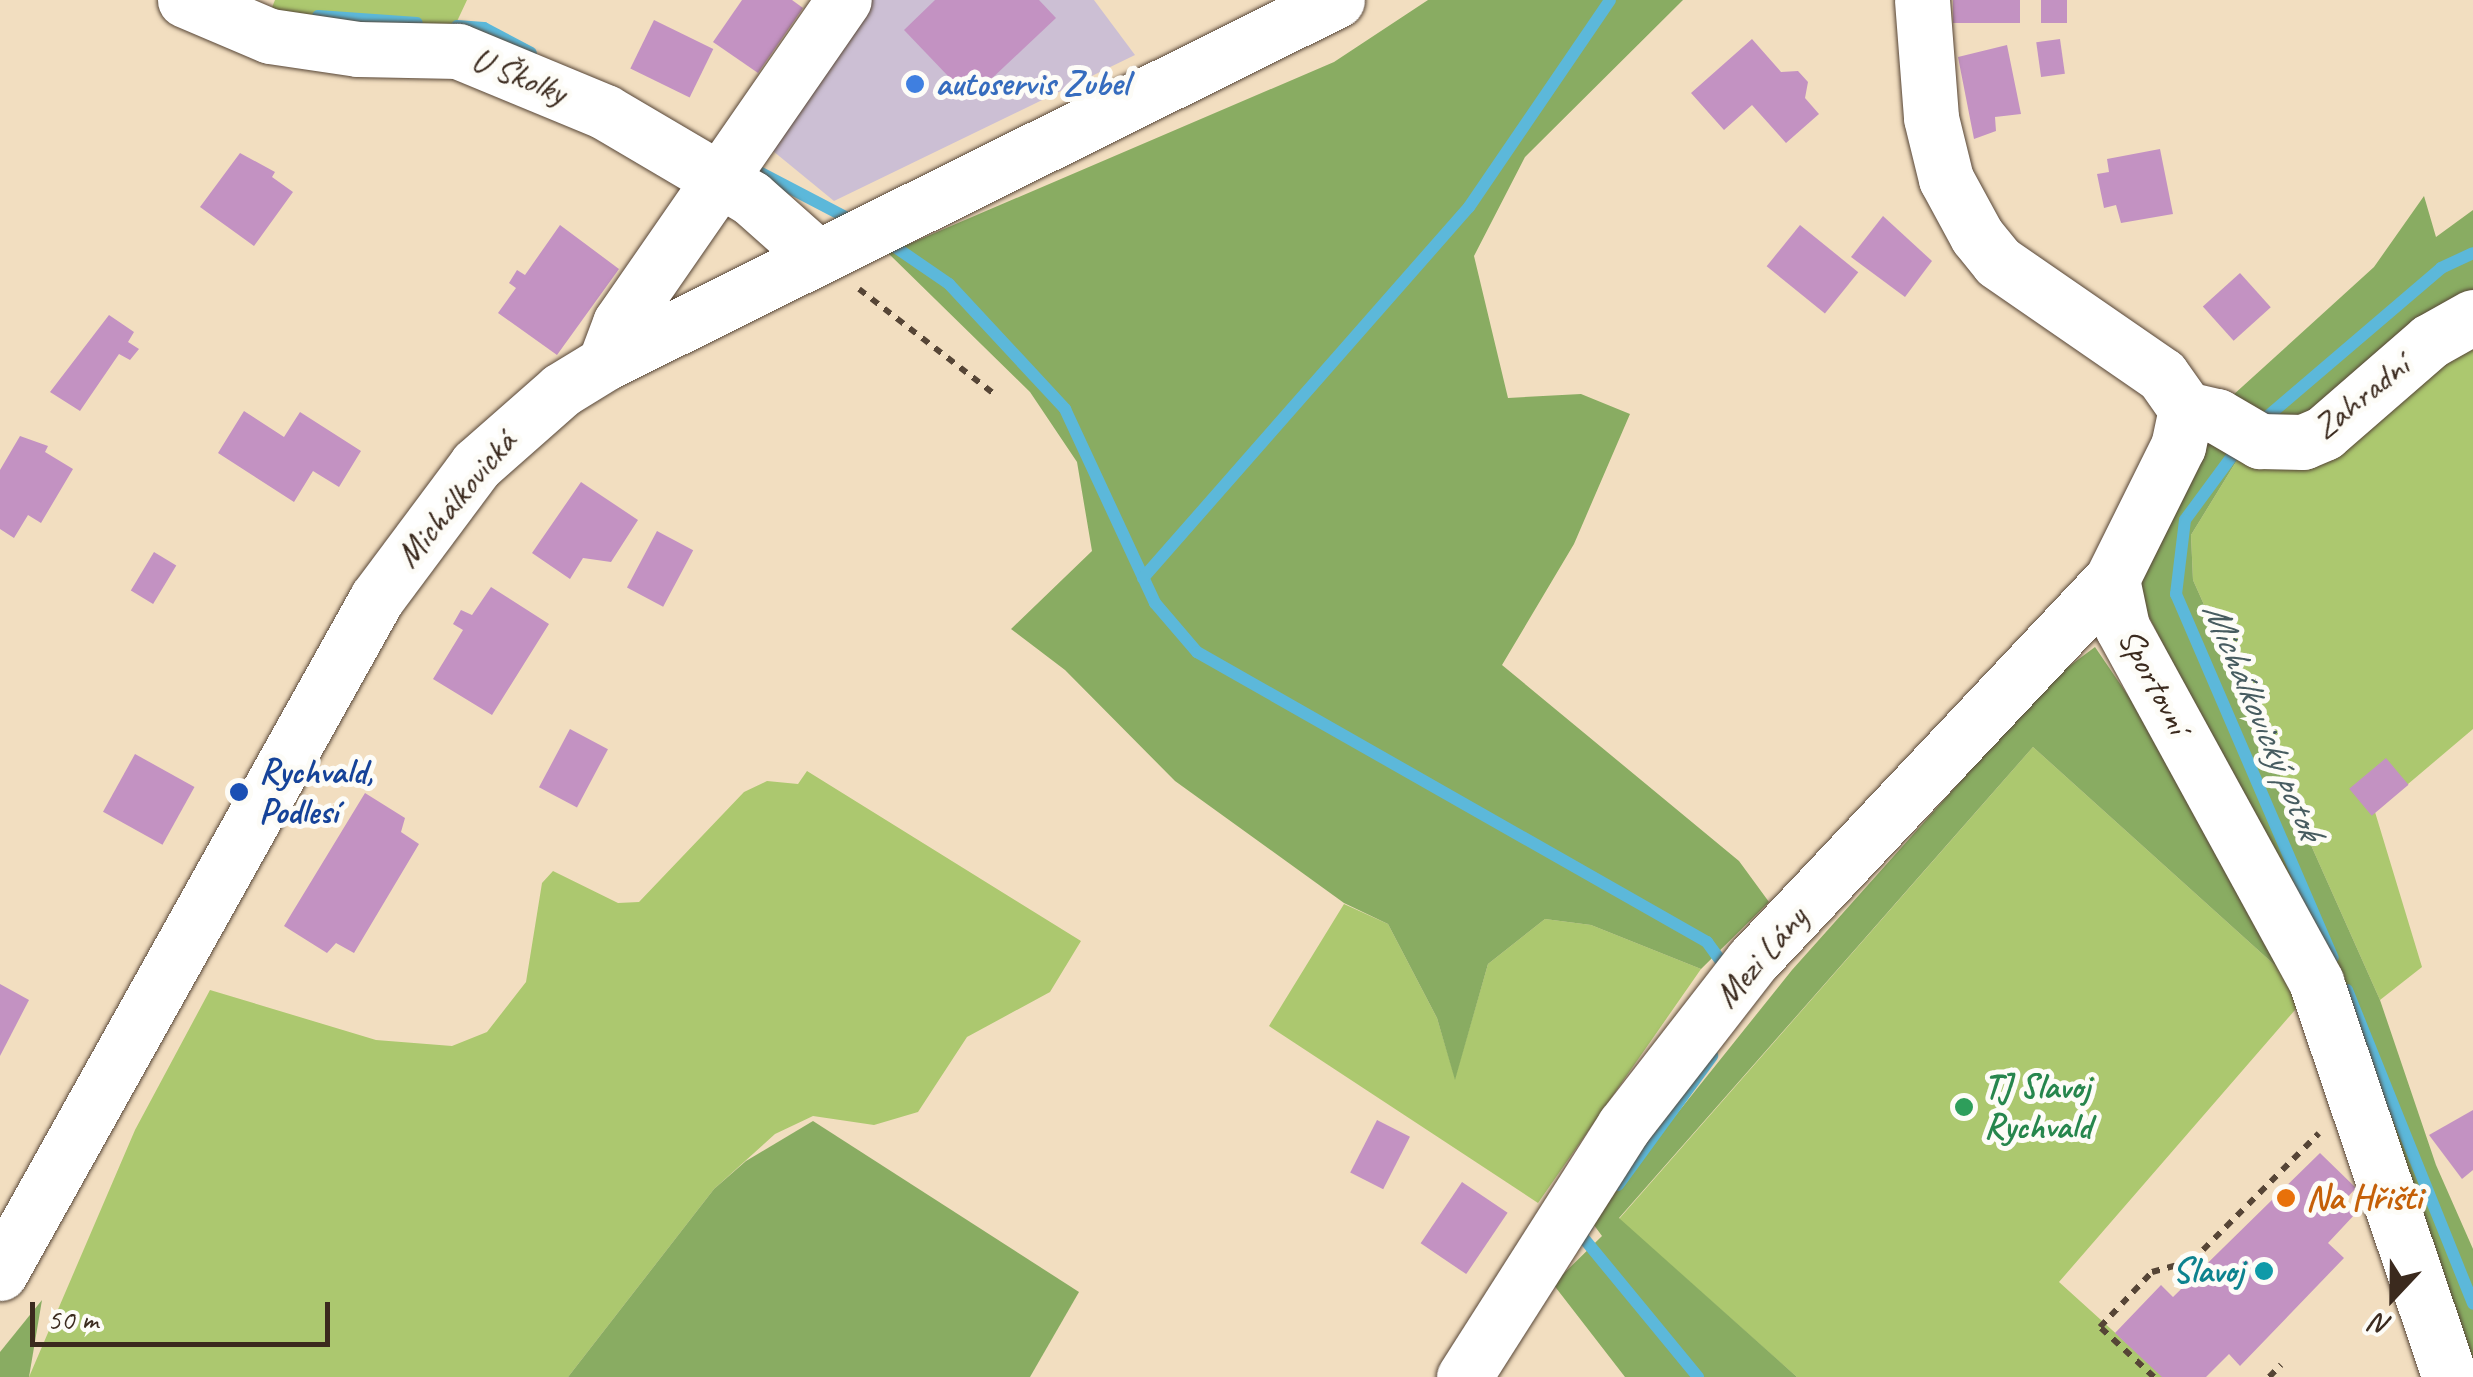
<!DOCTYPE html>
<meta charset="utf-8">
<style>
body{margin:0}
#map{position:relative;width:2473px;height:1377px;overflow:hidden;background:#f2dec0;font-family:Caveat,sans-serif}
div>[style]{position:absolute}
.industrial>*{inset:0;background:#ccbfd4}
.green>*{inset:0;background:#acc86f}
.forest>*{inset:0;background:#89ac62}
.stream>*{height:12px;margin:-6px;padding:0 6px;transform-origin:6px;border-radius:6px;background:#5cb8da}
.building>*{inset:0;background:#c392c2;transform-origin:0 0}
.path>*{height:6px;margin-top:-3px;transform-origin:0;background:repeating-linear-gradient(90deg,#564536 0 8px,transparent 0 16px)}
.roads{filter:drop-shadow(0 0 2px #564536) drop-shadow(0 0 2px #564536)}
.minor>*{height:55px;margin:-27.5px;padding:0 27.5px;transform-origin:27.5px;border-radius:27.5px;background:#fff}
.dots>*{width:28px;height:28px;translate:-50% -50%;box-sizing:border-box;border:5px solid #fdfcf7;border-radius:50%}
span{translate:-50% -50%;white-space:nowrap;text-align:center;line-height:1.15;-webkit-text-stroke:10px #fdfcf7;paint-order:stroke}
.street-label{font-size:35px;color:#3b2a1e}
.shop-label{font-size:35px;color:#366cbe;font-weight:700}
.left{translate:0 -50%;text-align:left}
.transit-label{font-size:35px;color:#164399;font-weight:700}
.leisure-label{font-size:35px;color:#27864d;font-weight:700}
.food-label{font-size:35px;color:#c56008;font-weight:700}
.culture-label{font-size:35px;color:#0d838f;font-weight:700}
.right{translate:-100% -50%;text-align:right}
.water-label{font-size:38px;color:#475c60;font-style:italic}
.north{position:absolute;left:2343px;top:1247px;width:100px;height:100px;-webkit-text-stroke:8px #fdfcf7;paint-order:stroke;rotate:202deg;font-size:28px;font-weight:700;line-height:40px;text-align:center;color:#3b2a1e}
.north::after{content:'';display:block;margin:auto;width:35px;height:45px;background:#3b2a1e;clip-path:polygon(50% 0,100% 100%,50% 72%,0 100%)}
.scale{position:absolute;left:30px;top:1302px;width:300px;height:45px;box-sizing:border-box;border:5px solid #3b2a1e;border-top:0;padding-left:12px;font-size:30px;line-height:35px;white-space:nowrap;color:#3b2a1e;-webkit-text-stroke:8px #fdfcf7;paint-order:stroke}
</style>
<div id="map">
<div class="industrial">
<i style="clip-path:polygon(866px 0,1094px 0,1135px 55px,834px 201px,762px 142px)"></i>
</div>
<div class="green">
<i style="clip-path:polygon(275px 0,467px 0,452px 32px,266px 22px)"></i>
<i style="clip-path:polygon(2473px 335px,2473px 729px,2375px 812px,2422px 967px,2380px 1000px,2193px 580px,2191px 535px,2247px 444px)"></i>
<i style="clip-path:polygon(2033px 747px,2308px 995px,2059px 1282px,2164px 1377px,1797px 1377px,1619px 1219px)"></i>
<i style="clip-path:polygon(807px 771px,1081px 941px,1050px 992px,967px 1037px,918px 1112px,874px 1125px,813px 1116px,775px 1134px,714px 1189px,568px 1377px,29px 1377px,135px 1130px,210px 990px,376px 1040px,452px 1046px,487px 1032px,526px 982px,542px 883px,553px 871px,618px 903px,639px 902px,744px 792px,767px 781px,798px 784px)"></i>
<i style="clip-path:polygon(1344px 904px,1388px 924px,1437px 1018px,1455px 1078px,1488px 964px,1545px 919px,1591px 925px,1701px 969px,1538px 1203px,1269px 1026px)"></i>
</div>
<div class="forest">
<i style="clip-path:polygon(1428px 0,1683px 0,1525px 157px,1474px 256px,1508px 398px,1581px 394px,1630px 414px,1574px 544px,1502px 665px,1739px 861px,1769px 902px,1701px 969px,1591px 925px,1545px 919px,1488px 964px,1455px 1080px,1437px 1018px,1388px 924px,1344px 903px,1175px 781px,1065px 670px,1011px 629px,1092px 551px,1077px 462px,1030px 392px,888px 253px,1334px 62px)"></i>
<i style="clip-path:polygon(2424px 196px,2436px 237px,2473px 210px,2473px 304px,2280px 430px,2232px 396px,2374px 267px)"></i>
<i style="clip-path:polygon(2192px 439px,2247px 444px,2191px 535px,2193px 580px,2380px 1000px,2436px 1165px,2473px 1249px,2473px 1369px,2204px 725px,2143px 605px,2136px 570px)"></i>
<i style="clip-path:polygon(2095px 647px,2225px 838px,2308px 995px,2033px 747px,1619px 1218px,1797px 1377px,1625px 1377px,1553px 1284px,1602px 1236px,1591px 1221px,1792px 970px,2052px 679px)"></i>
<i style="clip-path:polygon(813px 1121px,1079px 1292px,1030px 1377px,568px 1377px,714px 1189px,746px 1161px)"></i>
<i style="clip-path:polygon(42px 1300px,29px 1377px,0 1377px,0 1352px)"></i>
</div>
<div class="stream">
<i style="left:318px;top:16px;width:99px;rotate:4deg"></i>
<i style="left:457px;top:26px;width:27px;rotate:4deg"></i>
<i style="left:484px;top:28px;width:53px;rotate:28deg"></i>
<i style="left:757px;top:171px;width:110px;rotate:27.5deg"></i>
<i style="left:885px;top:240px;width:78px;rotate:34.5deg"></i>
<i style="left:949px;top:284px;width:171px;rotate:47.1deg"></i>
<i style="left:1065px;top:409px;width:214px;rotate:65.1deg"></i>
<i style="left:1155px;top:603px;width:65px;rotate:49.4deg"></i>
<i style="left:1197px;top:652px;width:587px;rotate:29.62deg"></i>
<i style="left:1707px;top:942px;width:36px;rotate:54deg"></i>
<i style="left:2261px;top:422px;width:237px;rotate:-40.5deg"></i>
<i style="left:2441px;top:268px;width:35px;rotate:-25deg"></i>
<i style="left:2241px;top:444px;width:94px;rotate:126.4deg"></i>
<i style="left:2185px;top:520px;width:75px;rotate:96.9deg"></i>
<i style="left:2176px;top:594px;width:396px;rotate:66.7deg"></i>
<i style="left:1143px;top:578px;width:494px;rotate:-48.7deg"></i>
<i style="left:1469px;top:207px;width:250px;rotate:-55.7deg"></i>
<i style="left:2347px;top:990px;width:338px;rotate:68.1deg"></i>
<i style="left:1618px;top:1185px;width:160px;rotate:-53.9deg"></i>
<i style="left:1588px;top:1225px;width:12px;rotate:125deg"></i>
<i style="left:1581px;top:1235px;width:184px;rotate:50.5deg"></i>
</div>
<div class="building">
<i style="clip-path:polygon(742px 0,792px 0,803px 8px,758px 73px,713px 42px)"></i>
<i style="clip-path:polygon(935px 0,1039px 0,1056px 18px,970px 99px,904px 30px)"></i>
<i style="left:1953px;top:0;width:67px;height:23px"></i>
<i style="left:2041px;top:0;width:26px;height:23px"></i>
<i style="left:654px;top:20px;width:66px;height:54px;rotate:26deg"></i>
<i style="clip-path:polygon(1752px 39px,1781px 72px,1798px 71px,1808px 82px,1805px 98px,1819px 114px,1786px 143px,1752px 105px,1724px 130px,1691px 93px)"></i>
<i style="left:2060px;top:39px;width:35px;height:24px;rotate:82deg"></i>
<i style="clip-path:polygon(2007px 45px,2021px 114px,1995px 117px,1996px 131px,1974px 139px,1958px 57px)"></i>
<i style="clip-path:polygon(2160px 149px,2173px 214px,2121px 223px,2116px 205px,2104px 208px,2097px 174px,2109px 172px,2107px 159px)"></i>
<i style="clip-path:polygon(240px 153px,275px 172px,272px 177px,293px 192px,254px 246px,200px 207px)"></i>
<i style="clip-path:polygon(1883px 216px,1932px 261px,1905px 297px,1851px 257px)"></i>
<i style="clip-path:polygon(560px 225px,619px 269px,557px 355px,498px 313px,516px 288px,509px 283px,517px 270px,525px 275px)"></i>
<i style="left:1800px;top:225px;width:75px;height:53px;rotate:39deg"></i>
<i style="left:2240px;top:273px;width:46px;height:50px;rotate:48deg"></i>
<i style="clip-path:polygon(109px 315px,134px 332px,128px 342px,139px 349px,130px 360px,119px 354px,80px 411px,50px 392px)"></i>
<i style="clip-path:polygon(244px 411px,284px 437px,300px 412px,361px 451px,339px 487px,313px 471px,294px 502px,218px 453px)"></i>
<i style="clip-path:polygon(20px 436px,48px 446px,45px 452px,73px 469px,41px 523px,28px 515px,14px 538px,0 529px,0 470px)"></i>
<i style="clip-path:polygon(581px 482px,638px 520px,611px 562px,583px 558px,570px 579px,532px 553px)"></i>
<i style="left:657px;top:531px;width:41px;height:64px;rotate:28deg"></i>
<i style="left:154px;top:552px;width:26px;height:45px;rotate:31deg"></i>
<i style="clip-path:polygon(491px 587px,549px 624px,492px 715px,433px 679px,463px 630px,453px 624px,461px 610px,472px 615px)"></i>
<i style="left:570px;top:729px;width:43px;height:66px;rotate:28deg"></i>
<i style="left:135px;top:754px;width:68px;height:66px;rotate:29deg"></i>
<i style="left:2386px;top:758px;width:35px;height:48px;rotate:50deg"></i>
<i style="clip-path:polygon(365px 793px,405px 818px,401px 832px,419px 844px,354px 953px,336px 943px,327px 953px,284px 926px)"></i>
<i style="clip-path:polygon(0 984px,29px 1000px,0 1056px)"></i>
<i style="clip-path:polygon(2473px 1110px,2473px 1170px,2462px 1179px,2429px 1135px)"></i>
<i style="left:1377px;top:1120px;width:37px;height:59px;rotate:27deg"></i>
<i style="clip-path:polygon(2320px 1153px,2356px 1188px,2344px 1201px,2356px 1213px,2328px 1243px,2344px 1258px,2240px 1366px,2229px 1354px,2206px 1377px,2162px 1377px,2115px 1333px,2161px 1285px,2173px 1297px)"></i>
<i style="left:1462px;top:1182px;width:55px;height:74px;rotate:34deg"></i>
</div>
<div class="path">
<i style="left:859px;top:289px;width:175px;rotate:37.8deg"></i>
<i style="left:2154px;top:1377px;width:74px;rotate:-137.2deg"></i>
<i style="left:2100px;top:1327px;width:76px;rotate:-46.6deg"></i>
<i style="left:2152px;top:1272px;width:41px;rotate:-15.4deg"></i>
<i style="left:2192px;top:1261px;width:180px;rotate:-45.2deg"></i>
<i style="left:2269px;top:1377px;width:17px;rotate:-45deg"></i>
</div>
<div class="roads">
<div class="minor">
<i style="left:185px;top:0;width:92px;rotate:23deg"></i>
<i style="left:270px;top:36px;width:89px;rotate:8.4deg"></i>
<i style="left:358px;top:49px;width:100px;rotate:1.1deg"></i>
<i style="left:458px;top:51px;width:159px;rotate:22.5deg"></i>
<i style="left:605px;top:112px;width:169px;rotate:30.5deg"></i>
<i style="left:751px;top:198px;width:84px;rotate:41.6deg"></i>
<i style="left:1922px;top:0;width:118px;rotate:85.6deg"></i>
<i style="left:1931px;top:118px;width:63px;rotate:76.2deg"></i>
<i style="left:1946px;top:179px;width:65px;rotate:61.5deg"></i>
<i style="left:1977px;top:236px;width:33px;rotate:51deg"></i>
<i style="left:1998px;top:262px;width:199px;rotate:34.6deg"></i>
<i style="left:2162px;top:375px;width:42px;rotate:54.8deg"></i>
<i style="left:2186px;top:409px;width:38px;rotate:102deg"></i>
<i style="left:2178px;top:446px;width:148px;rotate:116.4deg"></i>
<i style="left:2112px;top:579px;width:49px;rotate:78.2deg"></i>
<i style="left:2122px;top:627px;width:405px;rotate:61.3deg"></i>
<i style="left:2316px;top:982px;width:417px;rotate:71.3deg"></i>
<i style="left:605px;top:363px;width:43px;rotate:-69.4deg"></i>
<i style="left:620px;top:323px;width:393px;rotate:-55.3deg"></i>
<i style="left:2186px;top:409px;width:32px;rotate:13deg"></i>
<i style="left:2217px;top:416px;width:50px;rotate:30.2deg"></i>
<i style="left:2260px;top:441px;width:43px;rotate:1.3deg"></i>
<i style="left:2303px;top:442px;width:23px;rotate:-23deg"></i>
<i style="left:2324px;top:433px;width:140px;rotate:-41deg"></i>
<i style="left:2430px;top:341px;width:49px;rotate:-29.2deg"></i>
<i style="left:0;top:1273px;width:773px;rotate:-60.82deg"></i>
<i style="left:377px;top:598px;width:166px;rotate:-53.3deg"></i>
<i style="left:476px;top:465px;width:113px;rotate:-41.4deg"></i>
<i style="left:561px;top:390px;width:52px;rotate:-31.5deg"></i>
<i style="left:605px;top:363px;width:817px;rotate:-26.38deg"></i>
<i style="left:1464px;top:1377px;width:298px;rotate:-57.5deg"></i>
<i style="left:1624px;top:1126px;width:209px;rotate:-52.2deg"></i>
<i style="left:1752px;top:961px;width:525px;rotate:-46.7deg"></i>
</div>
</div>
<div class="dots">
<i style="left:915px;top:84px;background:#3f7fe0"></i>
<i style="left:239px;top:792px;background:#1a4fb4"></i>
<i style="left:1964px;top:1107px;background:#2e9e5b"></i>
<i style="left:2286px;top:1198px;background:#e8710a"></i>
<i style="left:2264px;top:1271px;background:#0f9aa8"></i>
</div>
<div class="street-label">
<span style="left:519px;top:76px;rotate:22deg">U Školky</span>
<span style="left:2361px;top:397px;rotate:-39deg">Zahradní</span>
<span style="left:456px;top:499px;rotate:-50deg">Michálkovická</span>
<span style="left:2154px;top:681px;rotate:62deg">Sportovní</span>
<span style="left:1761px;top:957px;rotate:-49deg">Mezi Lány</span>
</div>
<div class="shop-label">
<span class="left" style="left:935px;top:84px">autoservis Zubel</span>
</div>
<div class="transit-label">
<span class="left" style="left:259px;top:792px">Rychvald,<br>Podlesí</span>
</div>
<div class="leisure-label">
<span class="left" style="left:1984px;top:1107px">TJ Slavoj<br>Rychvald</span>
</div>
<div class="food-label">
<span class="left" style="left:2306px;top:1198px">Na Hřišti</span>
</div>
<div class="culture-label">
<span class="right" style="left:2244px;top:1271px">Slavoj</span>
</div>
<div class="water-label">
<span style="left:2263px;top:720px;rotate:67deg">Michálkovický potok</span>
</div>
<div class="north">N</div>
<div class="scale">50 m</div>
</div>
